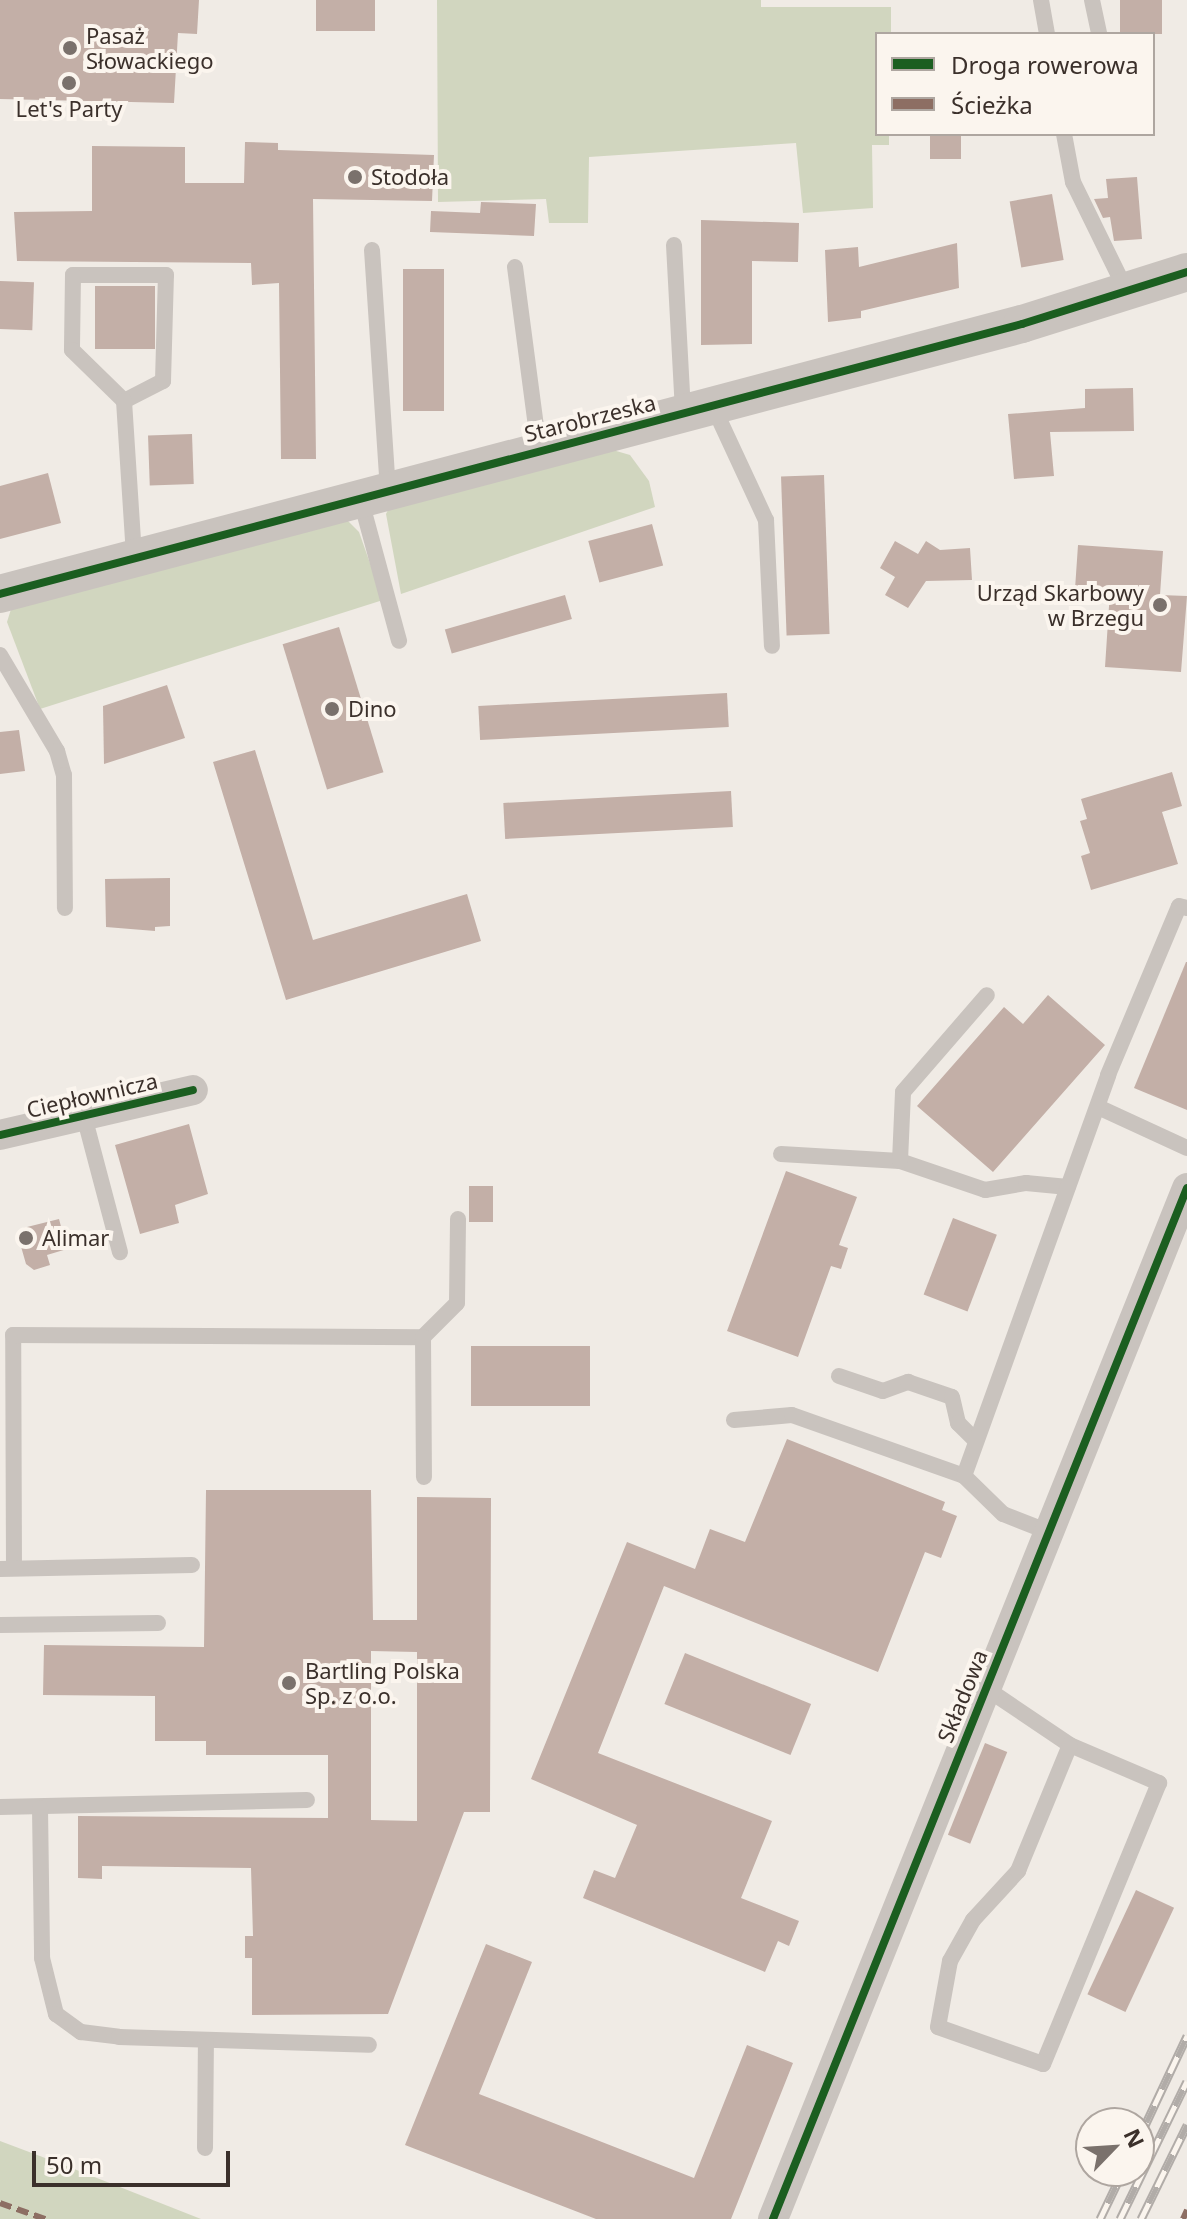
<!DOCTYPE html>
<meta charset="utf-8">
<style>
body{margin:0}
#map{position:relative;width:1187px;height:2219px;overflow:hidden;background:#f0ebe5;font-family:"Noto Sans",sans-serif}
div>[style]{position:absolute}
.green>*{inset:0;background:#d1d6bf}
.building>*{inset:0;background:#c3afa7;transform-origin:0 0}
.service>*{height:16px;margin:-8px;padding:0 8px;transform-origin:8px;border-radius:8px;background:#c9c3be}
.minor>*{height:30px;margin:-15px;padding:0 15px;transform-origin:15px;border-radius:15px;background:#c9c3be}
.tertiary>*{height:38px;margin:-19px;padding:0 19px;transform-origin:19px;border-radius:19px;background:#c9c3be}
.rail>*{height:9px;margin-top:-4.5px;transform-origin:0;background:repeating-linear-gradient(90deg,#fbf5ee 0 18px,#b1aca8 0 36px);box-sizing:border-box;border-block:2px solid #b1aca8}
.quiet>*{height:6px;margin-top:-3px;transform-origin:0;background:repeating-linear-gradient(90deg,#8d6e63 0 12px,transparent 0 18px)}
.cycleway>*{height:8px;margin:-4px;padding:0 4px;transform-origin:4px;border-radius:4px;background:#1b5e20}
.dots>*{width:22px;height:22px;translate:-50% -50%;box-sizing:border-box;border:4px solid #fbf5ee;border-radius:50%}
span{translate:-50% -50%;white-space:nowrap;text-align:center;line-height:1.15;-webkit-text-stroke:8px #fbf5ee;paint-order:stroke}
.poi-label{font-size:22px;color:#3b302b}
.left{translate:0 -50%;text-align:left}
.right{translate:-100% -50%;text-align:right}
.street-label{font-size:22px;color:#3b302b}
.legend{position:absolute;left:875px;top:32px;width:280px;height:104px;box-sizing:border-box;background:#fbf5ee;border:2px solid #aea6a0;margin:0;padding:10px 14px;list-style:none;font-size:24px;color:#3b302b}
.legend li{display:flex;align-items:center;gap:16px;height:40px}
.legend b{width:40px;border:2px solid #aea6a0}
.north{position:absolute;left:1075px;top:2107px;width:80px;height:80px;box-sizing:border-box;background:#fbf5ee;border:2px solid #aea6a0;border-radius:50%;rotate:65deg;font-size:22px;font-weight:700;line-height:32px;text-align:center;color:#3b302b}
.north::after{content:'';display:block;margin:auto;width:28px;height:36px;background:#7a716c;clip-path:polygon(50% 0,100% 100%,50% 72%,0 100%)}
.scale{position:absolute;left:32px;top:2151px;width:198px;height:36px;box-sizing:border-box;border:4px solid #3b302b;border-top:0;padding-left:10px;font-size:24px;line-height:28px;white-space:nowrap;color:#3b302b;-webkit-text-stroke:6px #fbf5ee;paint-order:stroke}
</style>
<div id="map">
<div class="green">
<i style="clip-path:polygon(437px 0,761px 0,761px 7px,891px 7px,891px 34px,877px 34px,877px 134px,889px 134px,889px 145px,872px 145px,873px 208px,803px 213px,796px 143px,589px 157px,588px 223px,549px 223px,546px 199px,438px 202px)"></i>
<i style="clip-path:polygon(606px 448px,630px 455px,649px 481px,655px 507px,401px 594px,386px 514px,392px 502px)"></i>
<i style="clip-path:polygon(347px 520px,359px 532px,383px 600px,40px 709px,7px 622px,12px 606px)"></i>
<i style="clip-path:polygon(0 2141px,69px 2167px,201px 2219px,0 2219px)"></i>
</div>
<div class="building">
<i style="clip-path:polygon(0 0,199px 0,197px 34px,178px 33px,174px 103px,0 99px)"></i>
<i style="left:316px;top:0;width:59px;height:31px"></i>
<i style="left:1120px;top:0;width:42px;height:34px"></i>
<i style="left:930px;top:134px;width:31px;height:25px"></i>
<i style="clip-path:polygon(245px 142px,278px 143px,278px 150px,434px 155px,432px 201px,313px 199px,316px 459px,281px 459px,279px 283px,252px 285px,251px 263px,17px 261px,14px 212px,92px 211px,92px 146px,185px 147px,185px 183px,244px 183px)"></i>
<i style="clip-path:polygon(1137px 177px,1142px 239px,1114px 241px,1110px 217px,1103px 218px,1094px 199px,1108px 198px,1106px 179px)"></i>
<i style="left:1052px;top:194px;width:67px;height:43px;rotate:80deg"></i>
<i style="clip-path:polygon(481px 202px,536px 204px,534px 236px,430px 232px,431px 211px,480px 213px)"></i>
<i style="clip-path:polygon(701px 220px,799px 223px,798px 262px,752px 261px,752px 344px,701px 345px)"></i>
<i style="clip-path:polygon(957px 243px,959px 288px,861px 311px,861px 318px,828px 322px,825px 250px,858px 247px,859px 267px)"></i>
<i style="left:403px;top:269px;width:41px;height:142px"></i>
<i style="left:0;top:281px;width:34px;height:48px;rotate:2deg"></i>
<i style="left:95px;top:286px;width:60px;height:63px"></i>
<i style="clip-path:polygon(1133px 388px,1134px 431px,1050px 432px,1054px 476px,1014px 479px,1008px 414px,1085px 408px,1085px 389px)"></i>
<i style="left:192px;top:434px;width:50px;height:44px;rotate:88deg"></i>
<i style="clip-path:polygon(48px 473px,61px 523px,0 539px,0 486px)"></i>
<i style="left:824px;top:475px;width:159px;height:43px;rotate:88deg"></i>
<i style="left:652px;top:524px;width:43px;height:66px;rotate:75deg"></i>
<i style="clip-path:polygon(895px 541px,918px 554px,926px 541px,940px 550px,970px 548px,972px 580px,926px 581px,908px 608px,885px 595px,895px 577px,880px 568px)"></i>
<i style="clip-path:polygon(1078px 545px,1163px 551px,1160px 595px,1187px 596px,1181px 672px,1105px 667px,1110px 591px,1075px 589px)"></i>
<i style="left:565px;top:595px;width:25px;height:125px;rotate:74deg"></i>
<i style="left:339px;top:627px;width:152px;height:59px;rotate:73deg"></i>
<i style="clip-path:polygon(167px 685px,185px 738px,104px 764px,103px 706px)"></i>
<i style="left:727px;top:693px;width:34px;height:249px;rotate:87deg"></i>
<i style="clip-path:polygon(19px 730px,25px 771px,0 774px,0 732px)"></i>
<i style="clip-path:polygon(255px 750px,313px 940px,467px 894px,481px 941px,286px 1000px,213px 762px)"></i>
<i style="clip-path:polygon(1172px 772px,1182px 806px,1162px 812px,1178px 864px,1091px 890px,1081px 856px,1090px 853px,1080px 821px,1087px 819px,1081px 799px)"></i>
<i style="left:731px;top:791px;width:36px;height:228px;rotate:87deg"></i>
<i style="clip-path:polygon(170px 878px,170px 926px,155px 927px,155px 931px,106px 927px,105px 879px)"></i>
<i style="clip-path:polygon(1186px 962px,1187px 962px,1187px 1110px,1134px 1088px)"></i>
<i style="clip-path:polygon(1048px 995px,1105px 1045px,993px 1172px,917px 1106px,1004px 1007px,1023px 1024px)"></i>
<i style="clip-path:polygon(189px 1124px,208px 1194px,175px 1205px,179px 1223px,140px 1234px,115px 1145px)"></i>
<i style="clip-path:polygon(786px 1171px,857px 1197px,839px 1245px,848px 1248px,841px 1269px,831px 1266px,798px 1357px,727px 1331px)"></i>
<i style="left:469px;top:1186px;width:24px;height:36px"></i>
<i style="left:953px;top:1218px;width:47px;height:82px;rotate:21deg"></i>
<i style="clip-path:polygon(59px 1219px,67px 1249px,47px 1255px,50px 1265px,34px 1270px,26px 1264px,18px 1236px,23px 1228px)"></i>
<i style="left:471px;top:1346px;width:119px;height:60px"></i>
<i style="clip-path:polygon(787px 1439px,945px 1502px,942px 1510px,957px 1516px,941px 1558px,925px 1552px,878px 1672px,664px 1586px,598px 1753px,772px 1821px,741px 1898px,799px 1921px,789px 1946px,778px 1941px,765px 1972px,583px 1898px,594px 1870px,615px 1878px,637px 1825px,531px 1779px,627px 1542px,695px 1569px,710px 1529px,745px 1542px)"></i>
<i style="clip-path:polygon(evenodd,206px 1490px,371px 1490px,373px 1620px,417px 1620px,417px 1497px,491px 1498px,490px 1812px,464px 1812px,388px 2014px,252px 2015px,252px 1958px,245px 1958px,245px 1936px,253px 1936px,251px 1868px,102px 1866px,102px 1879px,78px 1878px,78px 1816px,328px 1818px,328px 1755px,206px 1755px,206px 1741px,155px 1741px,155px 1696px,43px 1695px,44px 1645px,204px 1647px,206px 1490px,371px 1651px,417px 1652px,417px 1821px,371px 1820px,371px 1651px)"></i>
<i style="left:685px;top:1653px;width:136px;height:55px;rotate:22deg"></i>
<i style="left:985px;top:1743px;width:24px;height:99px;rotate:22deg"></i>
<i style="left:1136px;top:1890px;width:42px;height:115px;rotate:25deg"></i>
<i style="clip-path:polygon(486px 1944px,532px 1962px,479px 2094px,694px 2178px,747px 2045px,793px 2063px,731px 2219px,596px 2219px,405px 2145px)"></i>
</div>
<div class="service">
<i style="left:1041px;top:0;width:35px;rotate:80deg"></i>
<i style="left:1092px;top:0;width:35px;rotate:78deg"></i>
<i style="left:1064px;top:134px;width:49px;rotate:79.4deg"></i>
<i style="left:1073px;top:182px;width:123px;rotate:63.9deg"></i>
<i style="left:674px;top:245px;width:168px;rotate:86.9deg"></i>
<i style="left:372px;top:250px;width:239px;rotate:86.2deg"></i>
<i style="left:515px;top:267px;width:185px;rotate:82.5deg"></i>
<i style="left:124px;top:401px;width:44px;rotate:-27.1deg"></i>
<i style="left:163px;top:381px;width:106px;rotate:-88.4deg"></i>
<i style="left:166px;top:275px;width:93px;rotate:180deg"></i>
<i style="left:73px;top:275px;width:75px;rotate:90.8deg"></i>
<i style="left:72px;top:350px;width:73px;rotate:44.4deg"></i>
<i style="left:124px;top:401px;width:156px;rotate:86.3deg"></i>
<i style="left:713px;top:406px;width:126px;rotate:65.1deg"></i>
<i style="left:766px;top:520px;width:126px;rotate:87.3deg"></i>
<i style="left:360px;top:497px;width:149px;rotate:74.8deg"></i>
<i style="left:0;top:655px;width:112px;rotate:59.3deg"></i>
<i style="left:57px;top:751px;width:25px;rotate:74deg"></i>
<i style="left:64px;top:775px;width:133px;rotate:89.6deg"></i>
<i style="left:1098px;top:1107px;width:98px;rotate:24.7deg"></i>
<i style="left:84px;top:1116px;width:141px;rotate:75.2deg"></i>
<i style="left:781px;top:1154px;width:119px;rotate:3.4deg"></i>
<i style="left:900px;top:1161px;width:90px;rotate:18.8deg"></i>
<i style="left:985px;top:1190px;width:42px;rotate:-9.7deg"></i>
<i style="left:1026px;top:1183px;width:42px;rotate:5.4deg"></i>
<i style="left:900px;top:1161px;width:69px;rotate:-87.5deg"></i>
<i style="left:903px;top:1092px;width:128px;rotate:-49.1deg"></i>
<i style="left:423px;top:1337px;width:48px;rotate:-45deg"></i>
<i style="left:457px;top:1303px;width:84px;rotate:-89.3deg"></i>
<i style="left:839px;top:1376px;width:46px;rotate:18.8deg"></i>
<i style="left:883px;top:1391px;width:27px;rotate:-20deg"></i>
<i style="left:908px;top:1382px;width:46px;rotate:18.8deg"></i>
<i style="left:952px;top:1397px;width:27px;rotate:77deg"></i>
<i style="left:958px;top:1423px;width:25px;rotate:45deg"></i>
<i style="left:734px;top:1420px;width:58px;rotate:-4.9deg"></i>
<i style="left:792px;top:1415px;width:182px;rotate:19.5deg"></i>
<i style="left:1049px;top:1532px;width:49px;rotate:-158.6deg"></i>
<i style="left:1003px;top:1514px;width:54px;rotate:-135.7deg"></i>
<i style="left:964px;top:1476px;width:426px;rotate:-70.2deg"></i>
<i style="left:1108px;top:1075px;width:183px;rotate:-67.2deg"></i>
<i style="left:1179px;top:906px;width:8px;rotate:14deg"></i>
<i style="left:14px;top:1568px;width:233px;rotate:-90.2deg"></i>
<i style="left:13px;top:1335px;width:410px;rotate:0.3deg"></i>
<i style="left:423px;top:1337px;width:140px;rotate:89.6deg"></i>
<i style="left:0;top:1569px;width:192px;rotate:-1.2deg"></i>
<i style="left:0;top:1625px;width:158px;rotate:-0.7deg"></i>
<i style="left:984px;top:1687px;width:104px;rotate:34deg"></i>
<i style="left:1070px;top:1745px;width:97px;rotate:23.1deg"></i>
<i style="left:1159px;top:1783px;width:304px;rotate:112.4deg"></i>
<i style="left:1043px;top:2064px;width:111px;rotate:-160.6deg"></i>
<i style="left:938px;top:2027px;width:67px;rotate:-79.7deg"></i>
<i style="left:950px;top:1961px;width:47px;rotate:-60.7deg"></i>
<i style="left:973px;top:1920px;width:67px;rotate:-47.4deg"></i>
<i style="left:1018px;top:1871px;width:136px;rotate:-67.6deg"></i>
<i style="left:0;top:1807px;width:307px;rotate:-1.3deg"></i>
<i style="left:40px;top:1808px;width:150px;rotate:89.2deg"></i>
<i style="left:42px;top:1958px;width:58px;rotate:76deg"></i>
<i style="left:56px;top:2014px;width:31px;rotate:36deg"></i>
<i style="left:81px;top:2032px;width:38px;rotate:7deg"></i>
<i style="left:119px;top:2037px;width:250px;rotate:1.8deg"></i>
<i style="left:205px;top:2148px;width:107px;rotate:-89.5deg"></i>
</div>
<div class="minor">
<i style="left:0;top:1135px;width:198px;rotate:-13.1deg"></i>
<i style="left:773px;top:2219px;width:1111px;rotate:-68.12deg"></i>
</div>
<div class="tertiary">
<i style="left:0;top:594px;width:1057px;rotate:-14.8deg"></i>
<i style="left:1022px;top:324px;width:173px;rotate:-17.5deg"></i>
</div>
<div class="rail">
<i style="left:1139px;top:2138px;width:113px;rotate:-64.8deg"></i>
<i style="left:1100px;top:2219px;width:53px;rotate:-64.4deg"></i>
<i style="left:1120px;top:2219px;width:153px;rotate:-64.1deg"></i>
<i style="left:1141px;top:2219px;width:105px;rotate:-63.9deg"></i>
</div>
<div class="quiet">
<i style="left:0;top:2203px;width:48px;rotate:19.6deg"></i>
<i style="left:1183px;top:2219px;width:10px;rotate:-66deg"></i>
</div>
<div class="cycleway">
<i style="left:0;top:594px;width:1057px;rotate:-14.8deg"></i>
<i style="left:1022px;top:324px;width:173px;rotate:-17.5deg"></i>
<i style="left:0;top:1135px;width:198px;rotate:-13.1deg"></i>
<i style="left:773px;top:2219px;width:1111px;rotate:-68.12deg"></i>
</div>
<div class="dots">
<i style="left:70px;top:48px;background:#7a716c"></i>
<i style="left:69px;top:83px;background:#7a716c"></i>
<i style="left:355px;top:177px;background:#7a716c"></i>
<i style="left:1160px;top:605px;background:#7a716c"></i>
<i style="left:332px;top:709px;background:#7a716c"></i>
<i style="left:26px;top:1238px;background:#7a716c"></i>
<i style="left:289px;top:1683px;background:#7a716c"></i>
</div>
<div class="poi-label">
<span class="left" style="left:86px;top:48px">Pasaż<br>Słowackiego</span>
<span style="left:69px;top:109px">Let's Party</span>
<span class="left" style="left:371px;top:177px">Stodoła</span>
<span class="right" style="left:1144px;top:605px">Urząd Skarbowy<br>w Brzegu</span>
<span class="left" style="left:348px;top:709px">Dino</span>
<span class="left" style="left:42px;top:1238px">Alimar</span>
<span class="left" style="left:305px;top:1683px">Bartling Polska<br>Sp. z o.o.</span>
</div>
<div class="street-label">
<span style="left:590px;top:418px;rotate:-14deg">Starobrzeska</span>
<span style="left:92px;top:1095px;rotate:-13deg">Ciepłownicza</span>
<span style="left:962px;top:1696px;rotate:-68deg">Składowa</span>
</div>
<ul class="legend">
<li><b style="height:10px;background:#1b5e20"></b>Droga rowerowa</li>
<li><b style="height:10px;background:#8d6e63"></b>Ścieżka</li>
</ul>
<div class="north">N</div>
<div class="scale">50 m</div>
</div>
